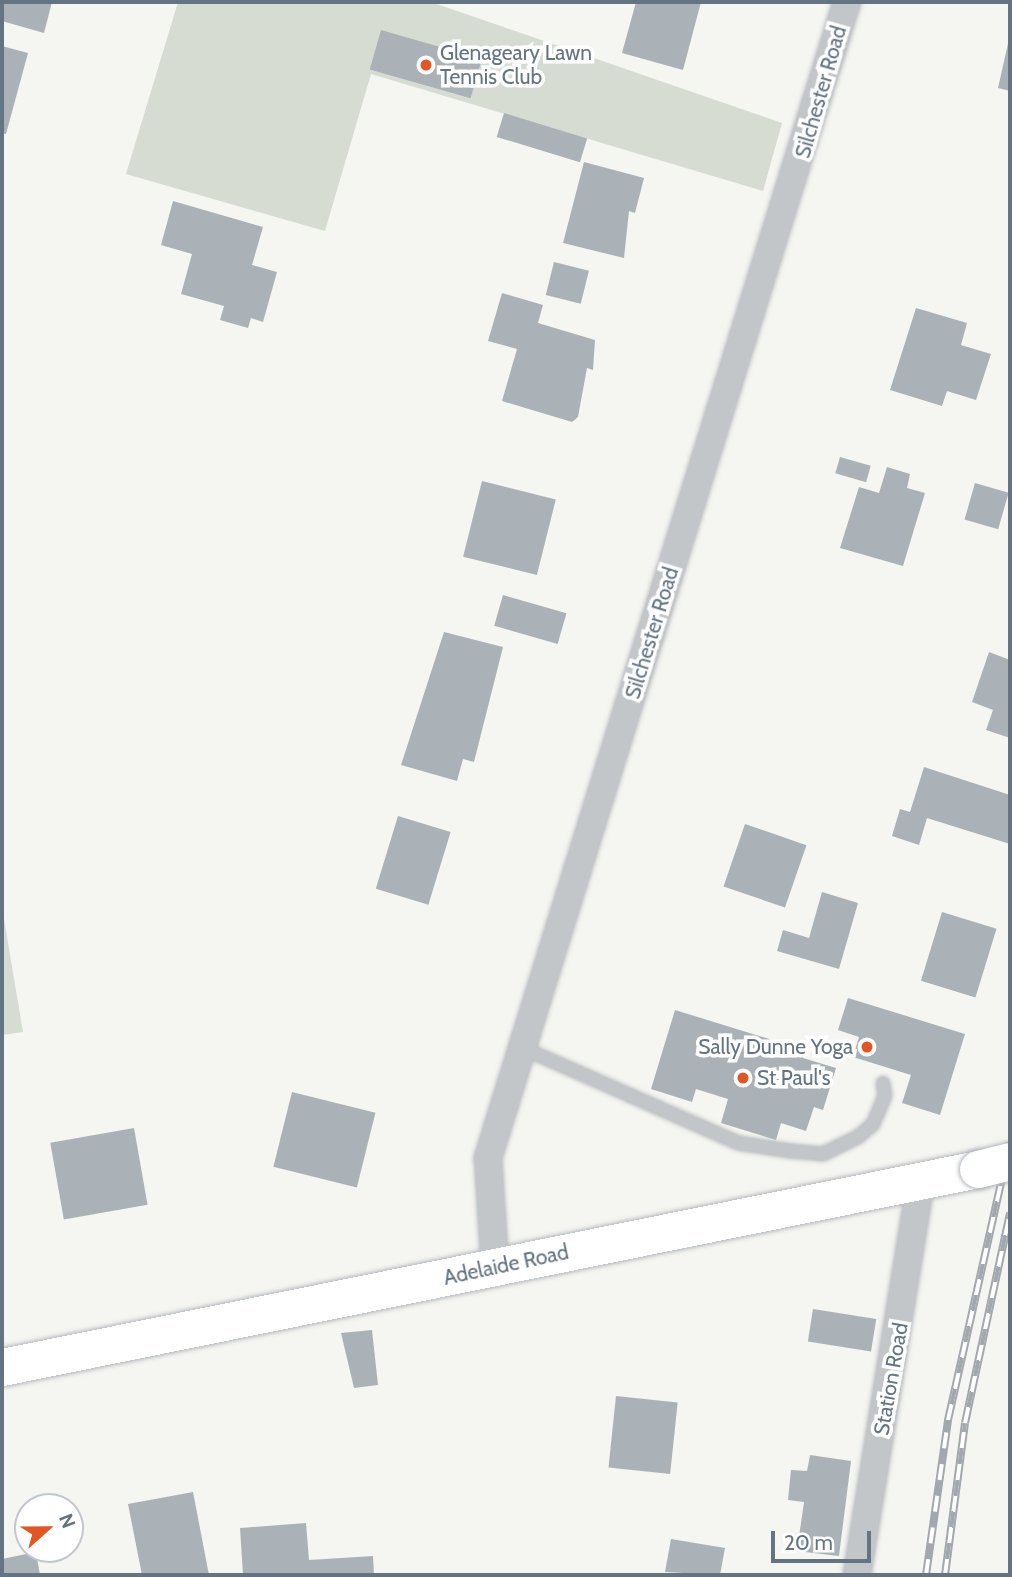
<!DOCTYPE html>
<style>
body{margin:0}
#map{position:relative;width:1012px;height:1577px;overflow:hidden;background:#f5f5f1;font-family:Cabin,sans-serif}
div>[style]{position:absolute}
.green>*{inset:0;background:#d6dcd2}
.building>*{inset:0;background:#abb2b7;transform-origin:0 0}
.roads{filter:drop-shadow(0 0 2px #b4b9be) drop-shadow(0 0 2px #b4b9be)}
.lane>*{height:12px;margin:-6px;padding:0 6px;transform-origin:6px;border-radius:6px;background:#c2c6c9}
.street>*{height:26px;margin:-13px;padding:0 13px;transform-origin:13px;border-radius:13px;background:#c2c6c9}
.secondary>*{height:37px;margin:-18.5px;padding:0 18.5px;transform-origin:18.5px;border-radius:18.5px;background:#fff}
.rail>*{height:8px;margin-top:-4px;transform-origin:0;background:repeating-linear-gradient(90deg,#fff 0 16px,#a3a8ae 0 32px);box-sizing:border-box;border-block:2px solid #a3a8ae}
.bridges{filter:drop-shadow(0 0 2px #b4b9be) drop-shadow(0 0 2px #b4b9be)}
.secondary-bridge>*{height:37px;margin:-18.5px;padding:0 18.5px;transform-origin:18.5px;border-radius:18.5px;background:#fff}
.dots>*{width:19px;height:19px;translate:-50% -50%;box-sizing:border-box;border:4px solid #fff;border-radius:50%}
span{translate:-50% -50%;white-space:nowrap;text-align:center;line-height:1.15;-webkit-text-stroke:7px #fff;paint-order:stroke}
.poi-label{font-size:21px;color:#647482}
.left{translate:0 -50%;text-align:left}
.right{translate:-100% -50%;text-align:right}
.street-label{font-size:21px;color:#647482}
.frame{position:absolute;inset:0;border:4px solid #647482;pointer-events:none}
.north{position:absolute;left:14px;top:1493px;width:70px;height:70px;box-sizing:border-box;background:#fff;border:2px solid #c1c7cd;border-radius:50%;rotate:69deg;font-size:19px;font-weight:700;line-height:28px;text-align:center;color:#647482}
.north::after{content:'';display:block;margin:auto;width:24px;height:32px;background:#e35623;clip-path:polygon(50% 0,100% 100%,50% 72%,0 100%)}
.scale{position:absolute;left:771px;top:1531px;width:100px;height:32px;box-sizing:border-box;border:4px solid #647482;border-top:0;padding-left:9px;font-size:21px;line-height:24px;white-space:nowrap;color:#647482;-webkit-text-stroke:5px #fff;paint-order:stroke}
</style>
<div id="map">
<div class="green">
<i style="clip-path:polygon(178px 2px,431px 2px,782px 123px,763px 191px,371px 74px,325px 231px,126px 174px)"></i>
<i style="clip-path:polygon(2px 907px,23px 1032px,2px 1035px)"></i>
</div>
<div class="building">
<i style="clip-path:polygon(2px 2px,52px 2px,44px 33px,2px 21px)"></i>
<i style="clip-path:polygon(636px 2px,701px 2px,683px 70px,622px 53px)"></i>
<i style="left:381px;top:30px;width:105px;height:41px;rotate:16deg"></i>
<i style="clip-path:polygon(1009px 39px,1010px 39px,1010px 91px,998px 88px)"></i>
<i style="clip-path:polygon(2px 46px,28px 53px,6px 134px,2px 133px)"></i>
<i style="left:504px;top:113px;width:87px;height:25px;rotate:17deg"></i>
<i style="clip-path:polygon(584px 162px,644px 178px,635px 213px,629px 211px,624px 258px,563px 243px)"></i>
<i style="clip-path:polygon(173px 201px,263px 227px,252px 265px,277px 272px,263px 322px,251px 318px,248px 328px,220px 320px,224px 306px,181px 294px,192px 254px,161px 245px)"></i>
<i style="left:554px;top:262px;width:36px;height:34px;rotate:14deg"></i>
<i style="clip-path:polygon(502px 293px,543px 305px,538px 323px,595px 340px,593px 370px,587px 368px,578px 417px,572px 422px,502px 401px,517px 349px,488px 341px)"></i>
<i style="clip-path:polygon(916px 308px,967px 323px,961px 345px,991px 354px,976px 400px,947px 391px,942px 406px,890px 390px)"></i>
<i style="left:840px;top:457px;width:32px;height:17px;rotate:16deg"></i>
<i style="clip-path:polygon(887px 467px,910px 474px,907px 488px,925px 493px,903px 566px,840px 548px,859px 487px,879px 493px)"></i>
<i style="left:482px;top:481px;width:76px;height:78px;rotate:14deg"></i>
<i style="left:975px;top:483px;width:35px;height:38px;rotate:16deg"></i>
<i style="left:503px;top:595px;width:66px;height:32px;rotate:16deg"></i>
<i style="clip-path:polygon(444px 632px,503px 647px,474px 762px,463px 759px,457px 781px,401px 765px)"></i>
<i style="clip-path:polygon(989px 652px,1010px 660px,1010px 738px,986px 730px,993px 710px,972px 702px)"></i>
<i style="clip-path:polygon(924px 767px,1010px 795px,1010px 844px,927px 818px,919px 845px,892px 836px,900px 809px,910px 812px)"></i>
<i style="left:398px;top:816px;width:55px;height:76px;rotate:17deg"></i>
<i style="left:745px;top:824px;width:65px;height:66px;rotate:19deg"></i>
<i style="clip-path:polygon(822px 892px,858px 903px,839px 969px,777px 951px,783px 930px,809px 938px)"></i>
<i style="left:942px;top:912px;width:57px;height:72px;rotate:17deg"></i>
<i style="clip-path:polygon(848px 998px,965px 1034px,940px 1115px,902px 1103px,911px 1075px,853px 1057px,859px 1037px,838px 1030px)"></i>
<i style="clip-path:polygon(675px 1010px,805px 1050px,803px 1058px,836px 1068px,823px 1110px,814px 1107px,806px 1131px,781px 1123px,776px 1140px,721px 1123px,728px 1099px,696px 1089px,692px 1102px,651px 1089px)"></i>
<i style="left:292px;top:1092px;width:86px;height:77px;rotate:14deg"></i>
<i style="left:134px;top:1128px;width:78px;height:85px;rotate:80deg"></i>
<i style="left:813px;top:1309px;width:64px;height:33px;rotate:9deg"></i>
<i style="clip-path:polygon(372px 1330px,378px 1385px,354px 1388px,341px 1333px)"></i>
<i style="left:616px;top:1396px;width:62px;height:72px;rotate:6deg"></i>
<i style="clip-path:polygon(810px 1455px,851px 1461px,839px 1556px,797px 1551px,804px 1502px,788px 1500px,791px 1470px,807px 1471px)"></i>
<i style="clip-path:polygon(193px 1492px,209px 1575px,142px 1575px,128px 1504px)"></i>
<i style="clip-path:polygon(306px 1523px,309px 1560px,373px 1556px,374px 1575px,243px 1575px,240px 1528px)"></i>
<i style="clip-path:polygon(671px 1539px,725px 1548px,720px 1575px,665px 1572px)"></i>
<i style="clip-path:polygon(36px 1552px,40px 1575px,2px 1575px,2px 1559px)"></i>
</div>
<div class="roads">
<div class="lane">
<i style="left:525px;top:1049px;width:233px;rotate:23.8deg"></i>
<i style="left:738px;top:1143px;width:53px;rotate:8.7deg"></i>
<i style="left:790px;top:1151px;width:33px;rotate:5deg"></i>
<i style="left:823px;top:1154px;width:39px;rotate:-26deg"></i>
<i style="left:858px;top:1137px;width:20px;rotate:-41deg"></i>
<i style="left:873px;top:1124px;width:30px;rotate:-67deg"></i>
<i style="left:885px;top:1096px;width:13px;rotate:-99deg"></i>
</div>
<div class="street">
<i style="left:495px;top:1268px;width:110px;rotate:-93.6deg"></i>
<i style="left:488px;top:1158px;width:1210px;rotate:-72.75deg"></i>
<i style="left:857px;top:1575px;width:398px;rotate:-80.8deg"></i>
</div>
<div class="secondary">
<i style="left:2px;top:1367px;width:996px;rotate:-11.47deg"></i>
</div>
</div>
<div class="rail">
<i style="left:926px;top:1575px;width:157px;rotate:-81.9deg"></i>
<i style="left:948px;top:1420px;width:284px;rotate:-77.4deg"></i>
<i style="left:945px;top:1575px;width:153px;rotate:-82.5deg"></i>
<i style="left:965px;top:1423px;width:215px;rotate:-77.9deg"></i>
</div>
<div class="bridges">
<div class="secondary-bridge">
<i style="left:978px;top:1169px;width:33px;rotate:-14deg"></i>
</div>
</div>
<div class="dots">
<i style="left:426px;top:65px;background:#e35623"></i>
<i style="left:867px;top:1047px;background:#e35623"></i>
<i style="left:743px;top:1078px;background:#e35623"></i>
</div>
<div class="poi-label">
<span class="left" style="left:440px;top:65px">Glenageary Lawn<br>Tennis Club</span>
<span class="right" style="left:853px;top:1047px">Sally Dunne Yoga</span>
<span class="left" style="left:757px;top:1078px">St Paul's</span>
</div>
<div class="street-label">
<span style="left:821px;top:92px;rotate:-74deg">Silchester Road</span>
<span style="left:652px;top:633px;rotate:-73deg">Silchester Road</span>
<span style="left:506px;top:1265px;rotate:-12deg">Adelaide Road</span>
<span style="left:891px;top:1379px;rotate:-80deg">Station Road</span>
</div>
<div class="frame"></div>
<div class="north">N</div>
<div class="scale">20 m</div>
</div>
